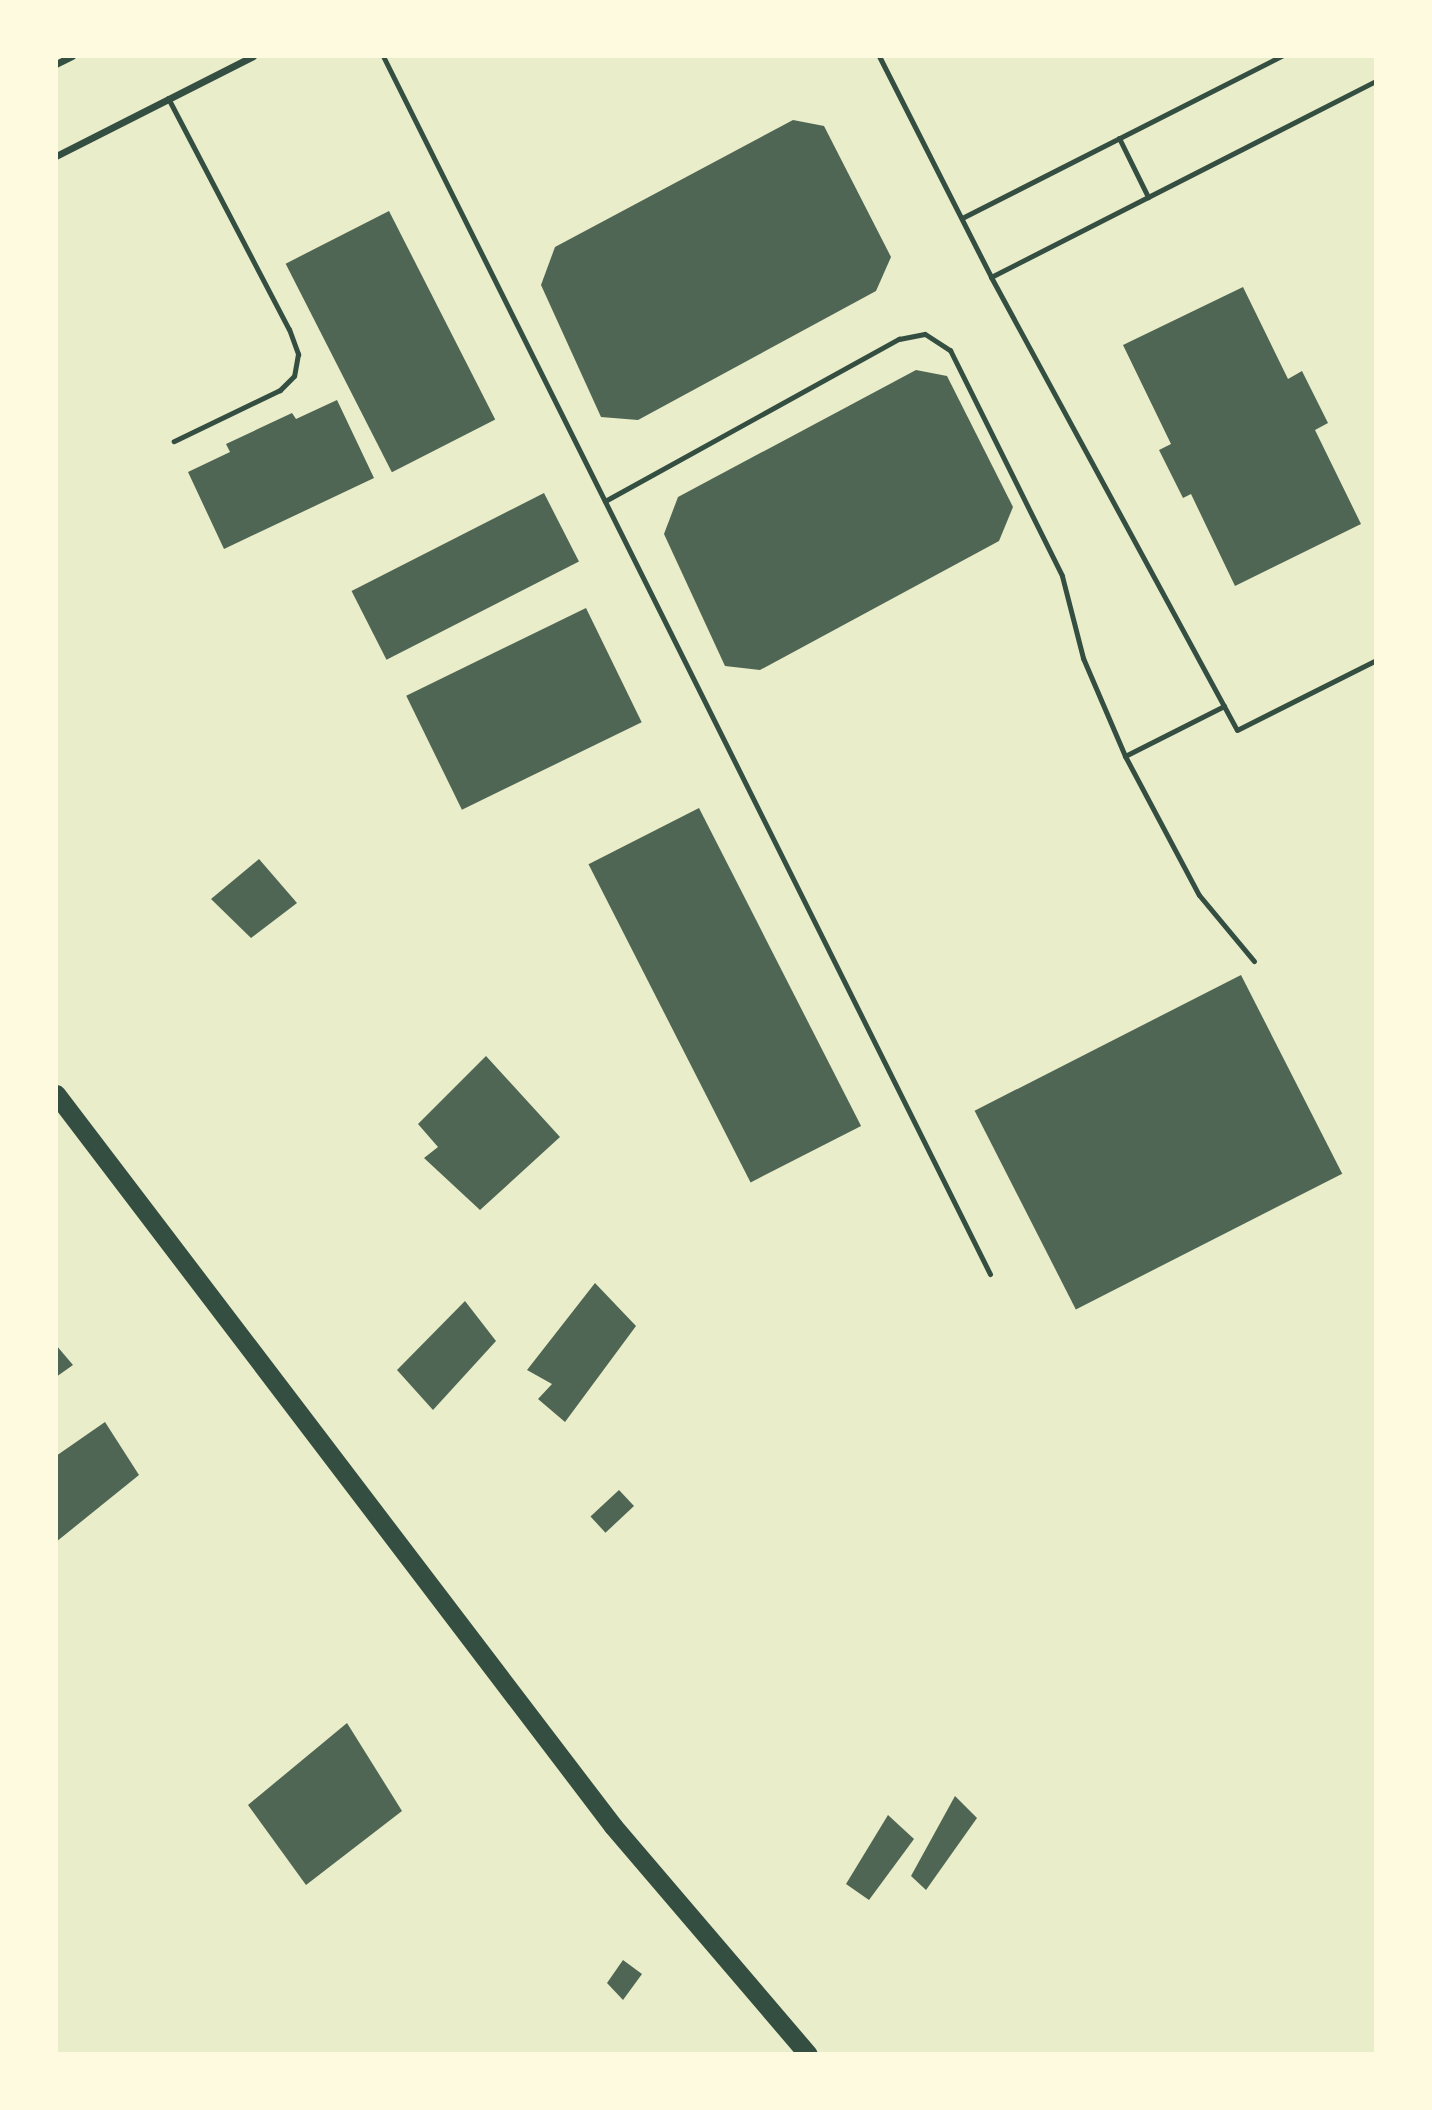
<!DOCTYPE html>
<style>
body{margin:0}
#map{position:relative;width:1432px;height:2110px;overflow:hidden;background:#e9edc9;font-family:"Fira Sans",sans-serif}
div>[style]{position:absolute}
.building>*{inset:0;background:#4f6655;transform-origin:0 0}
.service>*{height:5px;margin:-2.5px;padding:0 2.5px;transform-origin:2.5px;border-radius:2.5px;background:#344e41}
.minor>*{height:7px;margin:-3.5px;padding:0 3.5px;transform-origin:3.5px;border-radius:3.5px;background:#344e41}
.trunk>*{height:19px;margin:-9.5px;padding:0 9.5px;transform-origin:9.5px;border-radius:9.5px;background:#344e41}
span{translate:-50% -50%;white-space:nowrap;text-align:center;line-height:1.15;-webkit-text-stroke:7px #fefae0;paint-order:stroke}
.frame{position:absolute;inset:0;border:58px solid #fefae0;pointer-events:none}
</style>
<div id="map">
<div class="building">
<i style="clip-path:polygon(793px 120px,824px 126px,891px 257px,876px 291px,638px 420px,601px 417px,541px 285px,555px 247px)"></i>
<i style="left:389px;top:211px;width:234px;height:116px;rotate:63deg"></i>
<i style="clip-path:polygon(1243px 287px,1288px 379px,1302px 371px,1328px 423px,1315px 430px,1361px 524px,1235px 586px,1191px 494px,1183px 498px,1159px 450px,1171px 444px,1123px 345px)"></i>
<i style="clip-path:polygon(916px 370px,947px 376px,1013px 507px,999px 541px,760px 670px,725px 666px,664px 534px,678px 497px)"></i>
<i style="clip-path:polygon(337px 400px,374px 478px,224px 549px,188px 472px,230px 452px,226px 444px,292px 413px,296px 419px)"></i>
<i style="left:544px;top:493px;width:77px;height:216px;rotate:63deg"></i>
<i style="left:586px;top:608px;width:127px;height:200px;rotate:64deg"></i>
<i style="left:699px;top:808px;width:357px;height:124px;rotate:63deg"></i>
<i style="clip-path:polygon(259px 859px,297px 903px,251px 938px,211px 899px)"></i>
<i style="left:1241px;top:975px;width:223px;height:299px;rotate:63deg"></i>
<i style="clip-path:polygon(486px 1056px,560px 1137px,480px 1210px,424px 1158px,438px 1147px,418px 1124px)"></i>
<i style="clip-path:polygon(595px 1283px,636px 1326px,565px 1422px,538px 1399px,552px 1384px,527px 1370px)"></i>
<i style="clip-path:polygon(465px 1301px,496px 1341px,433px 1410px,397px 1370px)"></i>
<i style="clip-path:polygon(56px 1345px,73px 1365px,56px 1377px)"></i>
<i style="clip-path:polygon(105px 1422px,139px 1475px,56px 1542px,56px 1456px)"></i>
<i style="left:619px;top:1490px;width:22px;height:39px;rotate:47deg"></i>
<i style="clip-path:polygon(347px 1723px,402px 1811px,306px 1885px,248px 1805px)"></i>
<i style="clip-path:polygon(955px 1796px,977px 1818px,926px 1890px,911px 1876px)"></i>
<i style="clip-path:polygon(888px 1815px,914px 1839px,869px 1900px,846px 1884px)"></i>
<i style="clip-path:polygon(623px 1960px,642px 1974px,623px 2000px,607px 1983px)"></i>
</div>
<div class="service">
<i style="left:383px;top:56px;width:1361px;rotate:63.51deg"></i>
<i style="left:879px;top:56px;width:248px;rotate:63.1deg"></i>
<i style="left:991px;top:277px;width:515px;rotate:61.5deg"></i>
<i style="left:1237px;top:730px;width:156px;rotate:-26.7deg"></i>
<i style="left:168px;top:98px;width:261px;rotate:62.4deg"></i>
<i style="left:289px;top:329px;width:27px;rotate:70deg"></i>
<i style="left:298px;top:354px;width:22px;rotate:100deg"></i>
<i style="left:294px;top:376px;width:20px;rotate:135deg"></i>
<i style="left:280px;top:390px;width:118px;rotate:154.3deg"></i>
<i style="left:1119px;top:138px;width:66px;rotate:63.8deg"></i>
<i style="left:962px;top:218px;width:359px;rotate:-26.9deg"></i>
<i style="left:991px;top:277px;width:432px;rotate:-27deg"></i>
<i style="left:605px;top:501px;width:336px;rotate:-28.9deg"></i>
<i style="left:899px;top:339px;width:26px;rotate:-11deg"></i>
<i style="left:925px;top:334px;width:30px;rotate:33deg"></i>
<i style="left:950px;top:350px;width:252px;rotate:63.6deg"></i>
<i style="left:1062px;top:576px;width:85px;rotate:75.6deg"></i>
<i style="left:1083px;top:658px;width:107px;rotate:66.8deg"></i>
<i style="left:1125px;top:756px;width:157px;rotate:62deg"></i>
<i style="left:1199px;top:895px;width:86px;rotate:50.2deg"></i>
<i style="left:1125px;top:756px;width:111px;rotate:-26.8deg"></i>
</div>
<div class="minor">
<i style="left:56px;top:64px;width:18px;rotate:-27deg"></i>
<i style="left:56px;top:156px;width:221px;rotate:-26.9deg"></i>
</div>
<div class="trunk">
<i style="left:56px;top:1094px;width:920px;rotate:52.73deg"></i>
<i style="left:613px;top:1826px;width:300px;rotate:49.5deg"></i>
</div>
<div class="frame"></div>
</div>
